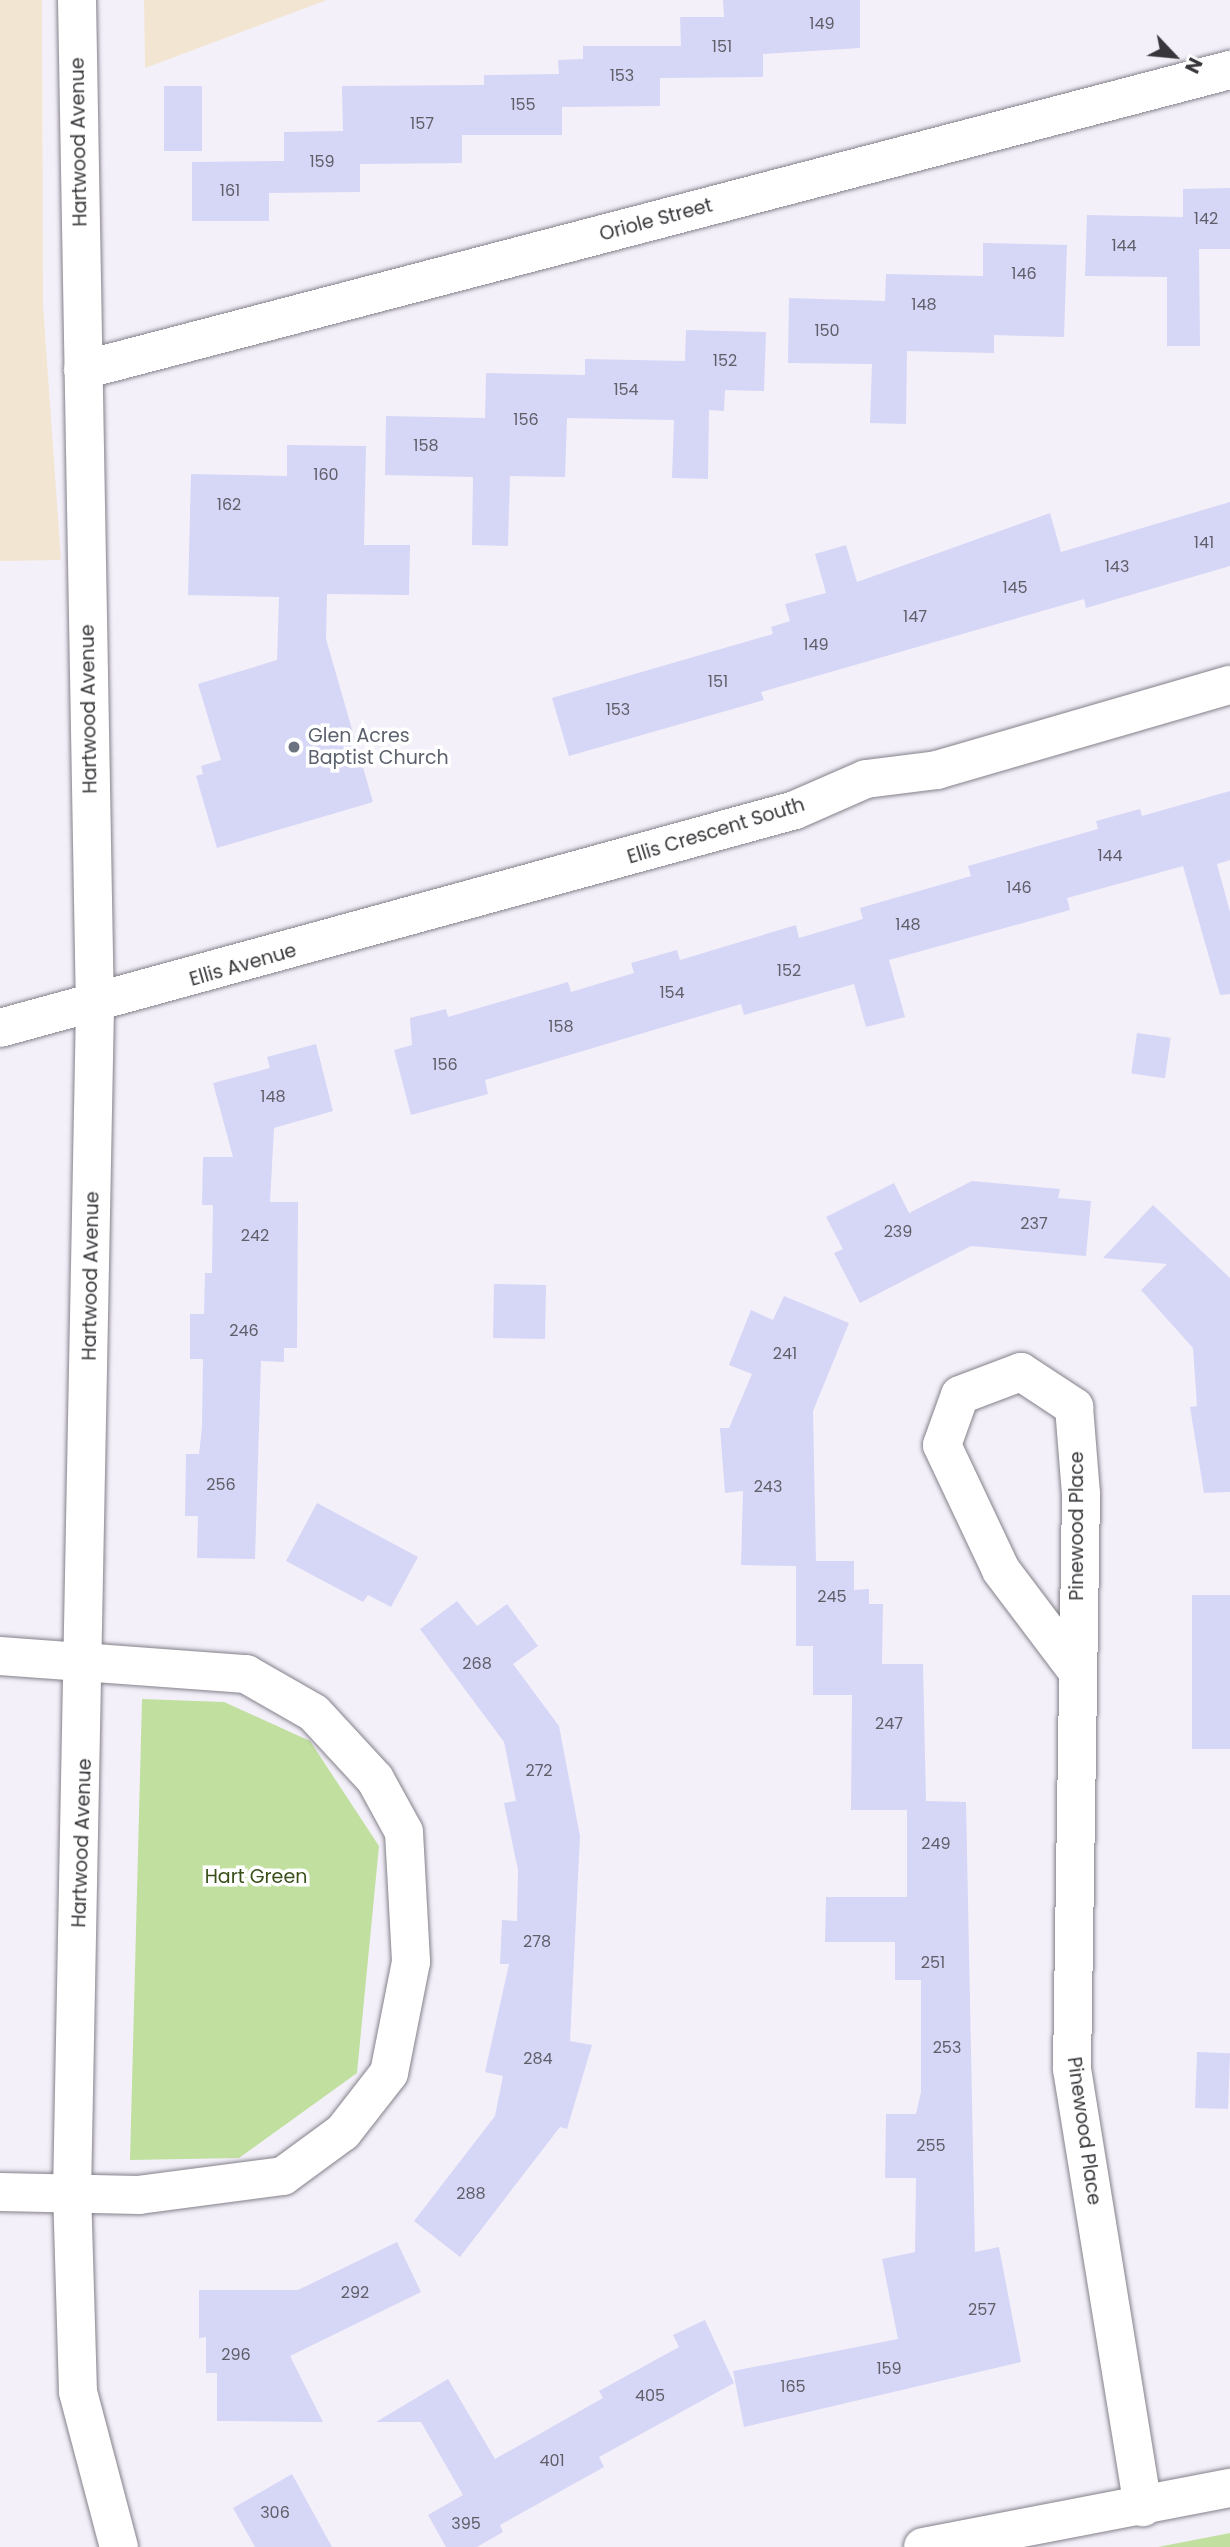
<!DOCTYPE html>
<style>
body{margin:0}
#map{position:relative;width:1230px;height:2547px;overflow:hidden;background:#f4f0fa;font-family:Poppins,sans-serif}
div>[style]{position:absolute}
.commercial>*{inset:0;background:#f2e6d2}
.green>*{inset:0;background:#c1df9f}
.building>*{inset:0;background:#d6d6f6;transform-origin:0 0}
.roads{filter:drop-shadow(0 0 2px #84818a) drop-shadow(0 0 2px #84818a)}
.minor>*{height:38px;margin:-19px;padding:0 19px;transform-origin:19px;border-radius:19px;background:#fff}
.tertiary>*{height:38px;margin:-19px;padding:0 19px;transform-origin:19px;border-radius:19px;background:#fff}
.dots>*{width:19px;height:19px;translate:-50% -50%;box-sizing:border-box;border:4px solid #fff;border-radius:50%}
span{translate:-50% -50%;white-space:nowrap;text-align:center;line-height:1.15;-webkit-text-stroke:7px #fff;paint-order:stroke}
.number-label{font-size:16px;color:#605e69}
.number-label span{-webkit-text-stroke-width:0}
.street-label{font-size:19px;color:#38363a}
.worship-label{font-size:19px;color:#5b616d}
.left{translate:0 -50%;text-align:left}
.park-label{font-size:19px;color:#384f18}
.north{position:absolute;left:1139px;top:21px;width:70px;height:70px;-webkit-text-stroke:5px #fff;paint-order:stroke;rotate:116deg;font-size:19px;font-weight:700;line-height:28px;text-align:center;color:#38363a}
.north::after{content:'';display:block;margin:auto;width:24px;height:32px;background:#38363a;clip-path:polygon(50% 0,100% 100%,50% 72%,0 100%)}
</style>
<div id="map">
<div class="commercial">
<i style="clip-path:polygon(0 0,42px 0,43px 305px,61px 560px,0 561px)"></i>
<i style="clip-path:polygon(144px 0,327px 0,145px 68px)"></i>
</div>
<div class="green">
<i style="clip-path:polygon(142px 1699px,224px 1702px,310px 1741px,379px 1846px,357px 2073px,239px 2158px,130px 2160px)"></i>
<i style="clip-path:polygon(1230px 2533px,1230px 2547px,1158px 2547px)"></i>
</div>
<div class="building">
<i style="clip-path:polygon(723px 0,860px 0,860px 48px,763px 54px,763px 77px,660px 78px,660px 106px,562px 107px,562px 135px,462px 135px,462px 163px,360px 164px,360px 192px,269px 193px,269px 221px,192px 221px,192px 162px,284px 161px,284px 132px,343px 131px,342px 86px,484px 85px,484px 75px,559px 74px,558px 60px,583px 59px,583px 46px,681px 46px,680px 17px,724px 17px)"></i>
<i style="left:164px;top:86px;width:38px;height:65px"></i>
<i style="clip-path:polygon(1230px 188px,1230px 249px,1199px 249px,1200px 346px,1167px 346px,1167px 277px,1085px 276px,1087px 215px,1183px 217px,1183px 189px)"></i>
<i style="clip-path:polygon(983px 243px,1067px 245px,1064px 337px,994px 335px,994px 353px,907px 351px,906px 424px,870px 423px,872px 364px,788px 363px,789px 298px,885px 301px,886px 274px,983px 276px)"></i>
<i style="clip-path:polygon(686px 330px,766px 332px,764px 391px,725px 390px,724px 411px,709px 410px,708px 479px,672px 478px,674px 420px,567px 418px,565px 477px,510px 476px,508px 546px,472px 545px,473px 477px,385px 475px,386px 416px,485px 418px,486px 373px,585px 375px,585px 359px,685px 361px)"></i>
<i style="clip-path:polygon(287px 445px,366px 446px,364px 545px,410px 545px,409px 595px,327px 594px,326px 639px,373px 802px,217px 848px,196px 776px,203px 774px,201px 766px,221px 760px,198px 684px,277px 660px,279px 597px,188px 595px,191px 474px,287px 476px)"></i>
<i style="clip-path:polygon(1230px 502px,1230px 566px,1086px 608px,1084px 599px,761px 692px,764px 700px,569px 756px,552px 698px,773px 634px,771px 627px,790px 621px,785px 604px,826px 593px,815px 554px,846px 545px,857px 582px,1050px 513px,1061px 552px)"></i>
<i style="clip-path:polygon(1230px 791px,1230px 860px,1217px 864px,1230px 912px,1230px 994px,1220px 995px,1183px 866px,1067px 898px,1070px 910px,889px 960px,905px 1017px,866px 1027px,854px 984px,744px 1015px,741px 1004px,485px 1080px,488px 1094px,411px 1115px,394px 1050px,412px 1045px,410px 1018px,446px 1009px,448px 1017px,568px 982px,571px 992px,634px 973px,631px 963px,677px 950px,680px 960px,796px 925px,799px 938px,863px 919px,860px 908px,971px 876px,968px 866px,1098px 829px,1096px 821px,1140px 809px,1142px 816px)"></i>
<i style="left:1137px;top:1033px;width:34px;height:41px;rotate:8deg"></i>
<i style="clip-path:polygon(316px 1044px,333px 1111px,274px 1128px,270px 1202px,298px 1202px,297px 1348px,284px 1348px,284px 1362px,261px 1361px,255px 1559px,197px 1558px,198px 1516px,185px 1516px,186px 1454px,199px 1454px,202px 1427px,203px 1359px,190px 1359px,190px 1314px,204px 1314px,205px 1273px,212px 1273px,213px 1205px,202px 1205px,203px 1157px,233px 1157px,213px 1083px,270px 1068px,267px 1057px)"></i>
<i style="clip-path:polygon(972px 1181px,1060px 1189px,1058px 1198px,1091px 1201px,1086px 1256px,971px 1246px,860px 1303px,834px 1253px,843px 1249px,826px 1217px,894px 1183px,909px 1213px)"></i>
<i style="clip-path:polygon(1153px 1205px,1230px 1278px,1230px 1492px,1204px 1493px,1190px 1407px,1197px 1406px,1193px 1348px,1141px 1290px,1167px 1264px,1103px 1258px)"></i>
<i style="left:494px;top:1284px;width:52px;height:54px;rotate:1deg"></i>
<i style="clip-path:polygon(784px 1296px,849px 1323px,813px 1411px,816px 1561px,854px 1561px,854px 1590px,869px 1589px,869px 1604px,883px 1604px,882px 1664px,923px 1664px,926px 1801px,966px 1802px,975px 2252px,999px 2247px,1021px 2362px,744px 2427px,733px 2371px,898px 2339px,882px 2259px,915px 2252px,916px 2178px,885px 2178px,886px 2114px,916px 2114px,921px 2092px,921px 1980px,895px 1980px,895px 1942px,825px 1942px,826px 1897px,907px 1897px,907px 1810px,851px 1810px,852px 1695px,813px 1695px,813px 1646px,796px 1646px,796px 1566px,741px 1565px,743px 1491px,725px 1493px,720px 1428px,729px 1428px,752px 1374px,729px 1365px,751px 1310px,773px 1320px)"></i>
<i style="clip-path:polygon(317px 1503px,418px 1557px,391px 1607px,368px 1595px,363px 1602px,286px 1561px)"></i>
<i style="left:1192px;top:1595px;width:38px;height:154px"></i>
<i style="clip-path:polygon(457px 1601px,477px 1626px,507px 1604px,538px 1646px,513px 1664px,559px 1726px,580px 1836px,570px 2041px,592px 2045px,567px 2129px,560px 2127px,460px 2257px,414px 2221px,495px 2116px,503px 2076px,485px 2072px,509px 1964px,500px 1964px,502px 1920px,517px 1921px,518px 1870px,504px 1803px,516px 1801px,504px 1742px,420px 1629px)"></i>
<i style="left:1197px;top:2052px;width:33px;height:56px;rotate:2deg"></i>
<i style="clip-path:polygon(397px 2242px,421px 2292px,290px 2356px,323px 2422px,217px 2421px,217px 2373px,206px 2373px,206px 2337px,199px 2338px,199px 2290px,298px 2290px)"></i>
<i style="clip-path:polygon(705px 2320px,734px 2383px,599px 2457px,604px 2467px,500px 2525px,503px 2532px,477px 2547px,446px 2547px,428px 2515px,463px 2495px,421px 2422px,376px 2422px,448px 2379px,495px 2459px,603px 2398px,599px 2391px,679px 2347px,673px 2335px)"></i>
<i style="clip-path:polygon(292px 2474px,332px 2547px,255px 2547px,233px 2508px)"></i>
</div>
<div class="roads">
<div class="minor">
<i style="left:77px;top:0;width:1007px;rotate:88.98deg"></i>
<i style="left:95px;top:1007px;width:1183px;rotate:91.11deg"></i>
<i style="left:72px;top:2190px;width:202px;rotate:88.3deg"></i>
<i style="left:78px;top:2392px;width:160px;rotate:75.2deg"></i>
<i style="left:83px;top:370px;width:1186px;rotate:-14.66deg"></i>
<i style="left:0;top:1028px;width:824px;rotate:-15.33deg"></i>
<i style="left:795px;top:810px;width:77px;rotate:-23.6deg"></i>
<i style="left:866px;top:779px;width:72px;rotate:-7.2deg"></i>
<i style="left:937px;top:770px;width:305px;rotate:-16.2deg"></i>
<i style="left:0;top:1656px;width:247px;rotate:4.2deg"></i>
<i style="left:246px;top:1674px;width:78px;rotate:29.8deg"></i>
<i style="left:314px;top:1713px;width:90px;rotate:47.3deg"></i>
<i style="left:375px;top:1779px;width:60px;rotate:61.3deg"></i>
<i style="left:404px;top:1832px;width:130px;rotate:86.9deg"></i>
<i style="left:411px;top:1962px;width:113px;rotate:101.2deg"></i>
<i style="left:389px;top:2073px;width:75px;rotate:127.9deg"></i>
<i style="left:343px;top:2132px;width:74px;rotate:143.7deg"></i>
<i style="left:283px;top:2176px;width:145px;rotate:172.5deg"></i>
<i style="left:139px;top:2195px;width:139px;rotate:-178.8deg"></i>
<i style="left:1074px;top:1667px;width:121px;rotate:-127deg"></i>
<i style="left:1001px;top:1570px;width:138px;rotate:-115.3deg"></i>
<i style="left:942px;top:1445px;width:53px;rotate:-70.2deg"></i>
<i style="left:960px;top:1395px;width:65px;rotate:-20.7deg"></i>
<i style="left:1021px;top:1372px;width:64px;rotate:33.4deg"></i>
<i style="left:1074px;top:1407px;width:87px;rotate:85.4deg"></i>
<i style="left:1081px;top:1494px;width:575px;rotate:90.9deg"></i>
<i style="left:1072px;top:2069px;width:444px;rotate:80.8deg"></i>
</div>
<div class="tertiary">
<i style="left:923px;top:2547px;width:313px;rotate:-10.9deg"></i>
</div>
</div>
<div class="dots">
<i style="left:294px;top:747px;background:#6b7280"></i>
</div>
<div class="number-label">
<span style="left:822px;top:24px">149</span>
<span style="left:722px;top:47px">151</span>
<span style="left:622px;top:76px">153</span>
<span style="left:523px;top:105px">155</span>
<span style="left:422px;top:124px">157</span>
<span style="left:322px;top:162px">159</span>
<span style="left:230px;top:191px">161</span>
<span style="left:1206px;top:219px">142</span>
<span style="left:1124px;top:246px">144</span>
<span style="left:1024px;top:274px">146</span>
<span style="left:924px;top:305px">148</span>
<span style="left:827px;top:331px">150</span>
<span style="left:725px;top:361px">152</span>
<span style="left:626px;top:390px">154</span>
<span style="left:526px;top:420px">156</span>
<span style="left:426px;top:446px">158</span>
<span style="left:326px;top:475px">160</span>
<span style="left:229px;top:505px">162</span>
<span style="left:1204px;top:543px">141</span>
<span style="left:1117px;top:567px">143</span>
<span style="left:1015px;top:588px">145</span>
<span style="left:915px;top:617px">147</span>
<span style="left:816px;top:645px">149</span>
<span style="left:718px;top:682px">151</span>
<span style="left:618px;top:710px">153</span>
<span style="left:1110px;top:856px">144</span>
<span style="left:1019px;top:888px">146</span>
<span style="left:908px;top:925px">148</span>
<span style="left:789px;top:971px">152</span>
<span style="left:672px;top:993px">154</span>
<span style="left:561px;top:1027px">158</span>
<span style="left:445px;top:1065px">156</span>
<span style="left:273px;top:1097px">148</span>
<span style="left:1034px;top:1224px">237</span>
<span style="left:898px;top:1232px">239</span>
<span style="left:255px;top:1236px">242</span>
<span style="left:244px;top:1331px">246</span>
<span style="left:785px;top:1354px">241</span>
<span style="left:221px;top:1485px">256</span>
<span style="left:768px;top:1487px">243</span>
<span style="left:832px;top:1597px">245</span>
<span style="left:477px;top:1664px">268</span>
<span style="left:889px;top:1724px">247</span>
<span style="left:539px;top:1771px">272</span>
<span style="left:936px;top:1844px">249</span>
<span style="left:537px;top:1942px">278</span>
<span style="left:933px;top:1963px">251</span>
<span style="left:947px;top:2048px">253</span>
<span style="left:538px;top:2059px">284</span>
<span style="left:931px;top:2146px">255</span>
<span style="left:471px;top:2194px">288</span>
<span style="left:355px;top:2293px">292</span>
<span style="left:982px;top:2310px">257</span>
<span style="left:236px;top:2355px">296</span>
<span style="left:889px;top:2369px">159</span>
<span style="left:793px;top:2387px">165</span>
<span style="left:650px;top:2396px">405</span>
<span style="left:552px;top:2461px">401</span>
<span style="left:275px;top:2513px">306</span>
<span style="left:466px;top:2524px">395</span>
</div>
<div class="street-label">
<span style="left:79px;top:142px;rotate:-91deg">Hartwood Avenue</span>
<span style="left:656px;top:220px;rotate:-15deg">Oriole Street</span>
<span style="left:89px;top:709px;rotate:-91deg">Hartwood Avenue</span>
<span style="left:716px;top:831px;rotate:-17deg">Ellis Crescent South</span>
<span style="left:243px;top:965px;rotate:-16deg">Ellis Avenue</span>
<span style="left:91px;top:1276px;rotate:-89deg">Hartwood Avenue</span>
<span style="left:1077px;top:1526px;rotate:-90deg">Pinewood Place</span>
<span style="left:82px;top:1843px;rotate:-88deg">Hartwood Avenue</span>
<span style="left:1084px;top:2131px;rotate:82deg">Pinewood Place</span>
</div>
<div class="worship-label">
<span class="left" style="left:308px;top:747px">Glen Acres<br>Baptist Church</span>
</div>
<div class="park-label">
<span style="left:256px;top:1877px">Hart Green</span>
</div>
<div class="north">N</div>
</div>
